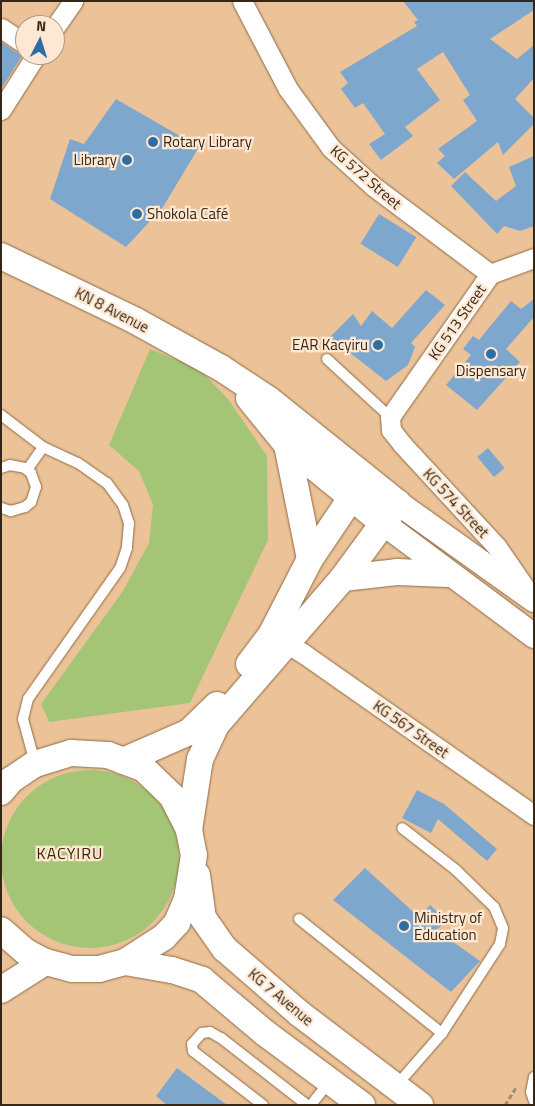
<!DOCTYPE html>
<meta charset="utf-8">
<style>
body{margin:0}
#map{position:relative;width:535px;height:1106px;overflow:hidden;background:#ecc399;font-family:"Titillium Web",sans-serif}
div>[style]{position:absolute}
.green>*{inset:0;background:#a3c575}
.round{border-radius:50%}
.building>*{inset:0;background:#7ea7ce;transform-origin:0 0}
.path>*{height:3px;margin-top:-1.5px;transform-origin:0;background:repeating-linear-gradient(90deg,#aa8b6a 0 5px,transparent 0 7.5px)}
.roads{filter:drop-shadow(0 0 1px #906b43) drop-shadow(0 0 1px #906b43)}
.service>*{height:10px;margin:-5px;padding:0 5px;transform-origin:5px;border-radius:5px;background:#fff}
.minor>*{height:19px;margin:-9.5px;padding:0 9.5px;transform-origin:9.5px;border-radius:9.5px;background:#fff}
.tertiary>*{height:24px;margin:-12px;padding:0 12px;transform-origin:12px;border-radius:12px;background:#fff}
.secondary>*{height:26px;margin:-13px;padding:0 13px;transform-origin:13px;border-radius:13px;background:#fff}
.dots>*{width:14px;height:14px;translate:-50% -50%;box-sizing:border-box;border:2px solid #fee8d3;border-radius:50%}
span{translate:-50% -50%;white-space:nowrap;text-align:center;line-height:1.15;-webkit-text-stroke:4.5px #fee8d3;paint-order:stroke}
.poi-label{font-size:15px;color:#352615}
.left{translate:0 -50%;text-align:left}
.right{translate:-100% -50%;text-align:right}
.street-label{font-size:15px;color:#352615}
.neighbourhood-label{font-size:16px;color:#3f2607;letter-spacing:1px}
.frame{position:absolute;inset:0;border:2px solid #352615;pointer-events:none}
.north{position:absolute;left:15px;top:15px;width:50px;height:50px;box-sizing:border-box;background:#fee8d3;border:1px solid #ae9a87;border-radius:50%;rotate:5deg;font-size:14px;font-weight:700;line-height:20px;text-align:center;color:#352615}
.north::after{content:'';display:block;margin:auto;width:18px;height:22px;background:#2e6ea4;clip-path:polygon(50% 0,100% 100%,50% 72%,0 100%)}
</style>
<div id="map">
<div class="green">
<i style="clip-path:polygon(150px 349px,199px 369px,228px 399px,267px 456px,268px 540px,190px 703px,49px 722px,41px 704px,123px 591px,149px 543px,153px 505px,139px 471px,109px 445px)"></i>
<i class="round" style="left:1px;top:770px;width:178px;height:178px"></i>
</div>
<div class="building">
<i style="clip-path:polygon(403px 1px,534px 1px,534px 10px,490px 39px,517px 59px,534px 45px,534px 78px,515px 99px,534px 118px,534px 124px,503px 155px,498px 142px,454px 179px,437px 163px,445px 156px,438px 149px,477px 121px,463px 100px,470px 95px,443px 52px,417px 69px,440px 100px,405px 127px,413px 136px,381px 160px,369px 144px,385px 134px,363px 103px,355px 108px,341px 89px,348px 83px,340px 72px,417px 26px,414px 22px,418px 20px)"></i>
<i style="clip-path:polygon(1px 42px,22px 56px,1px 89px)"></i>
<i style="clip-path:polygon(116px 99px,199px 147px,163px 207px,126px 247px,50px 199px,70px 139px,84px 144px)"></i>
<i style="clip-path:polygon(534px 156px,534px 226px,520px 231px,504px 226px,497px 234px,451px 186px,465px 172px,496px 201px,516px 186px,509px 167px)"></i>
<i style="left:379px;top:214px;width:44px;height:35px;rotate:32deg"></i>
<i style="clip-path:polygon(426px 290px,445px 305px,411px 343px,415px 347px,408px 365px,386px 381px,330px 337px,353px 314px,361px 326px,372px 311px,392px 328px)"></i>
<i style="clip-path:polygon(534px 299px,534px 317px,506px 349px,520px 362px,477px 410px,446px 385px,471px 355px,463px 349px,473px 336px,479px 340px,511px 301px,521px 309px)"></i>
<i style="left:488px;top:448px;width:26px;height:14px;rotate:50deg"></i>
<i style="clip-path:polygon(417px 790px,444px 804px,497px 849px,487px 861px,438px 819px,431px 833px,402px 818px)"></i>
<i style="clip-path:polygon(365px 868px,419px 917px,430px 905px,447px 921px,436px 930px,480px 961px,451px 992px,333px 900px)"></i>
<i style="clip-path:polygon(177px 1068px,227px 1105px,167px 1105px,156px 1096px)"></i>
</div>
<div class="path">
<i style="left:505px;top:1105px;width:22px;rotate:-58deg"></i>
</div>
<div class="roads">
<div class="service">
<i style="left:327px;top:359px;width:86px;rotate:42.6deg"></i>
<i style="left:1px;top:415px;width:53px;rotate:37.3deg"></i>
<i style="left:43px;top:447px;width:38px;rotate:25deg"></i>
<i style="left:78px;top:463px;width:35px;rotate:35deg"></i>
<i style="left:107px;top:483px;width:27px;rotate:54deg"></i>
<i style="left:123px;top:505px;width:19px;rotate:72deg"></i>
<i style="left:129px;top:523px;width:25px;rotate:95deg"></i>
<i style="left:127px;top:548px;width:21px;rotate:109deg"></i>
<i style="left:120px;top:568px;width:160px;rotate:125.1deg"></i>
<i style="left:28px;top:699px;width:21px;rotate:104deg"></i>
<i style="left:23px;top:719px;width:46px;rotate:74.7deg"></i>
<i style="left:1px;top:468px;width:9px;rotate:-18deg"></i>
<i style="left:10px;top:465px;width:15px;rotate:11deg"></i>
<i style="left:25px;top:468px;width:8px;rotate:40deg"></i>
<i style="left:31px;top:473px;width:15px;rotate:70deg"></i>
<i style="left:36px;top:487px;width:16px;rotate:108deg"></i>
<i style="left:31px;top:502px;width:8px;rotate:140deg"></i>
<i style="left:25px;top:507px;width:15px;rotate:164deg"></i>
<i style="left:11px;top:511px;width:10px;rotate:-163deg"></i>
<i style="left:27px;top:470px;width:28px;rotate:-55deg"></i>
<i style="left:299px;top:919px;width:183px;rotate:38.6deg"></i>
<i style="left:534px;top:1077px;width:15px;rotate:101deg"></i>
<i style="left:531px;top:1092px;width:9px;rotate:72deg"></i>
<i style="left:396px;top:1086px;width:70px;rotate:-49deg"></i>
<i style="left:442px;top:1033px;width:106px;rotate:-56.9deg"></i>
<i style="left:500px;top:944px;width:16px;rotate:-79deg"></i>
<i style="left:503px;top:928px;width:23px;rotate:-113deg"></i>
<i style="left:494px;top:907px;width:53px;rotate:-135.8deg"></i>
<i style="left:456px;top:870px;width:68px;rotate:-142.1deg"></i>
<i style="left:263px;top:1105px;width:88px;rotate:-142.4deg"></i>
<i style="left:193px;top:1051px;width:7px;rotate:-98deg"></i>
<i style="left:192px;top:1044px;width:15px;rotate:-48deg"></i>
<i style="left:202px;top:1033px;width:8px;rotate:-7deg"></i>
<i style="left:210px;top:1032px;width:13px;rotate:29deg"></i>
<i style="left:221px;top:1038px;width:109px;rotate:37.9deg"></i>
<i style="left:311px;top:1105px;width:29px;rotate:-52deg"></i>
</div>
<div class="minor">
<i style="left:242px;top:1px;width:99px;rotate:62.4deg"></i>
<i style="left:288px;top:89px;width:73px;rotate:53.9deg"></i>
<i style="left:331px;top:148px;width:57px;rotate:42.1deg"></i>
<i style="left:373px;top:186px;width:146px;rotate:36.9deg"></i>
<i style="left:55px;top:27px;width:32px;rotate:-55deg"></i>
<i style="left:1px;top:28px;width:29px;rotate:34deg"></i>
<i style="left:1px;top:110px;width:65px;rotate:-57.5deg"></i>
<i style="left:528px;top:592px;width:55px;rotate:-124.6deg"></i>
<i style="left:497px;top:547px;width:140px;rotate:-132.7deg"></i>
<i style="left:402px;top:444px;width:18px;rotate:-128deg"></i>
<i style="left:391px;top:430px;width:13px;rotate:-94deg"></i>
<i style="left:390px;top:417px;width:174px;rotate:-55deg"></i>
<i style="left:490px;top:274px;width:47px;rotate:-20deg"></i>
<i style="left:276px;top:637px;width:33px;rotate:31deg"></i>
<i style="left:304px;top:654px;width:281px;rotate:35deg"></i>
</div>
<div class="tertiary">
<i style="left:398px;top:503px;width:167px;rotate:35.5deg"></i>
<i style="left:383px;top:523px;width:189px;rotate:36.8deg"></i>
</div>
<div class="secondary">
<i style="left:1px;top:256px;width:148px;rotate:25.7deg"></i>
<i style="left:134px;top:320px;width:99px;rotate:28.9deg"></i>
<i style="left:221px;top:368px;width:56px;rotate:33.4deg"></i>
<i style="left:268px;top:399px;width:166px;rotate:38.7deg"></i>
<i style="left:398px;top:503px;width:93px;rotate:126.3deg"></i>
<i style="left:343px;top:578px;width:194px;rotate:130.8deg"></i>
<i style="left:216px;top:725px;width:38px;rotate:115deg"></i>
<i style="left:200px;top:759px;width:72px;rotate:98.8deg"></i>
<i style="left:249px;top:398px;width:60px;rotate:51deg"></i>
<i style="left:287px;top:445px;width:124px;rotate:39.1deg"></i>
<i style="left:287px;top:445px;width:116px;rotate:78.6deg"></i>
<i style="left:343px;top:578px;width:54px;rotate:-6.3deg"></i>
<i style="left:397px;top:572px;width:50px;rotate:2.3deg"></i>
<i style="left:249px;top:664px;width:36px;rotate:-53deg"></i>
<i style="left:271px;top:635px;width:85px;rotate:-62.8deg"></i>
<i style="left:310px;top:559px;width:97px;rotate:-56deg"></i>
<i style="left:123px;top:761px;width:72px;rotate:-23.7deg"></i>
<i style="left:189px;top:732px;width:39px;rotate:-44deg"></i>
<i style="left:1px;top:792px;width:16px;rotate:-50deg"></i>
<i style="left:11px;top:780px;width:29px;rotate:-34deg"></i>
<i style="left:35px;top:764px;width:38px;rotate:-17deg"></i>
<i style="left:71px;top:753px;width:37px;rotate:3deg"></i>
<i style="left:108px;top:755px;width:39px;rotate:21deg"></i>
<i style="left:144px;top:769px;width:39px;rotate:44deg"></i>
<i style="left:172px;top:796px;width:38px;rotate:63deg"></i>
<i style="left:189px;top:830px;width:25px;rotate:79deg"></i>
<i style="left:194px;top:855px;width:45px;rotate:99deg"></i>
<i style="left:187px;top:899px;width:26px;rotate:113deg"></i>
<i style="left:177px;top:923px;width:19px;rotate:133deg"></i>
<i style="left:164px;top:937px;width:46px;rotate:147.3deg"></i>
<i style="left:125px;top:962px;width:27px;rotate:165deg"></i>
<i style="left:99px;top:969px;width:27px;rotate:180deg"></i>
<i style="left:72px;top:969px;width:28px;rotate:-165deg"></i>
<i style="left:45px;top:962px;width:21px;rotate:-152deg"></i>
<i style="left:26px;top:952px;width:33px;rotate:-139deg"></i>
<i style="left:197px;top:875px;width:43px;rotate:82.1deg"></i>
<i style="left:203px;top:918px;width:38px;rotate:55deg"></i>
<i style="left:225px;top:949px;width:99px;rotate:40.9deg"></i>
<i style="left:300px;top:1014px;width:151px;rotate:37.2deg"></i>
<i style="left:125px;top:962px;width:48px;rotate:9.7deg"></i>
<i style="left:172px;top:970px;width:32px;rotate:18deg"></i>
<i style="left:202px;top:980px;width:82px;rotate:40.1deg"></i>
<i style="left:265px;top:1033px;width:121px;rotate:36.6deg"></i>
<i style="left:1px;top:990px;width:52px;rotate:-32.5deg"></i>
</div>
</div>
<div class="dots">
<i style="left:153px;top:142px;background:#2e6ea4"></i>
<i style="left:127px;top:160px;background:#2e6ea4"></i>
<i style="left:137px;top:214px;background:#2e6ea4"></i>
<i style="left:378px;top:345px;background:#2e6ea4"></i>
<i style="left:491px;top:354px;background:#2e6ea4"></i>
<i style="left:404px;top:926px;background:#2e6ea4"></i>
</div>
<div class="poi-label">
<span class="left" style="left:163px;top:142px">Rotary Library</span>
<span class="right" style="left:117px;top:160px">Library</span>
<span class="left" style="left:147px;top:214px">Shokola Café</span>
<span class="right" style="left:368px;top:345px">EAR Kacyiru</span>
<span style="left:491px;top:371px">Dispensary</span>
<span class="left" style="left:414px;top:926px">Ministry of<br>Education</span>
</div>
<div class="street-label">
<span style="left:366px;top:177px;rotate:41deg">KG 572 Street</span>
<span style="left:112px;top:310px;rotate:27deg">KN 8 Avenue</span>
<span style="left:457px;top:322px;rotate:-55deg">KG 513 Street</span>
<span style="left:456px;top:503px;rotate:47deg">KG 574 Street</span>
<span style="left:411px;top:729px;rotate:35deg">KG 567 Street</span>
<span style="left:281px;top:997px;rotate:40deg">KG 7 Avenue</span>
</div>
<div class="neighbourhood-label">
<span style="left:70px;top:853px">KACYIRU</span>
</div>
<div class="frame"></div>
<div class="north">N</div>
</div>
